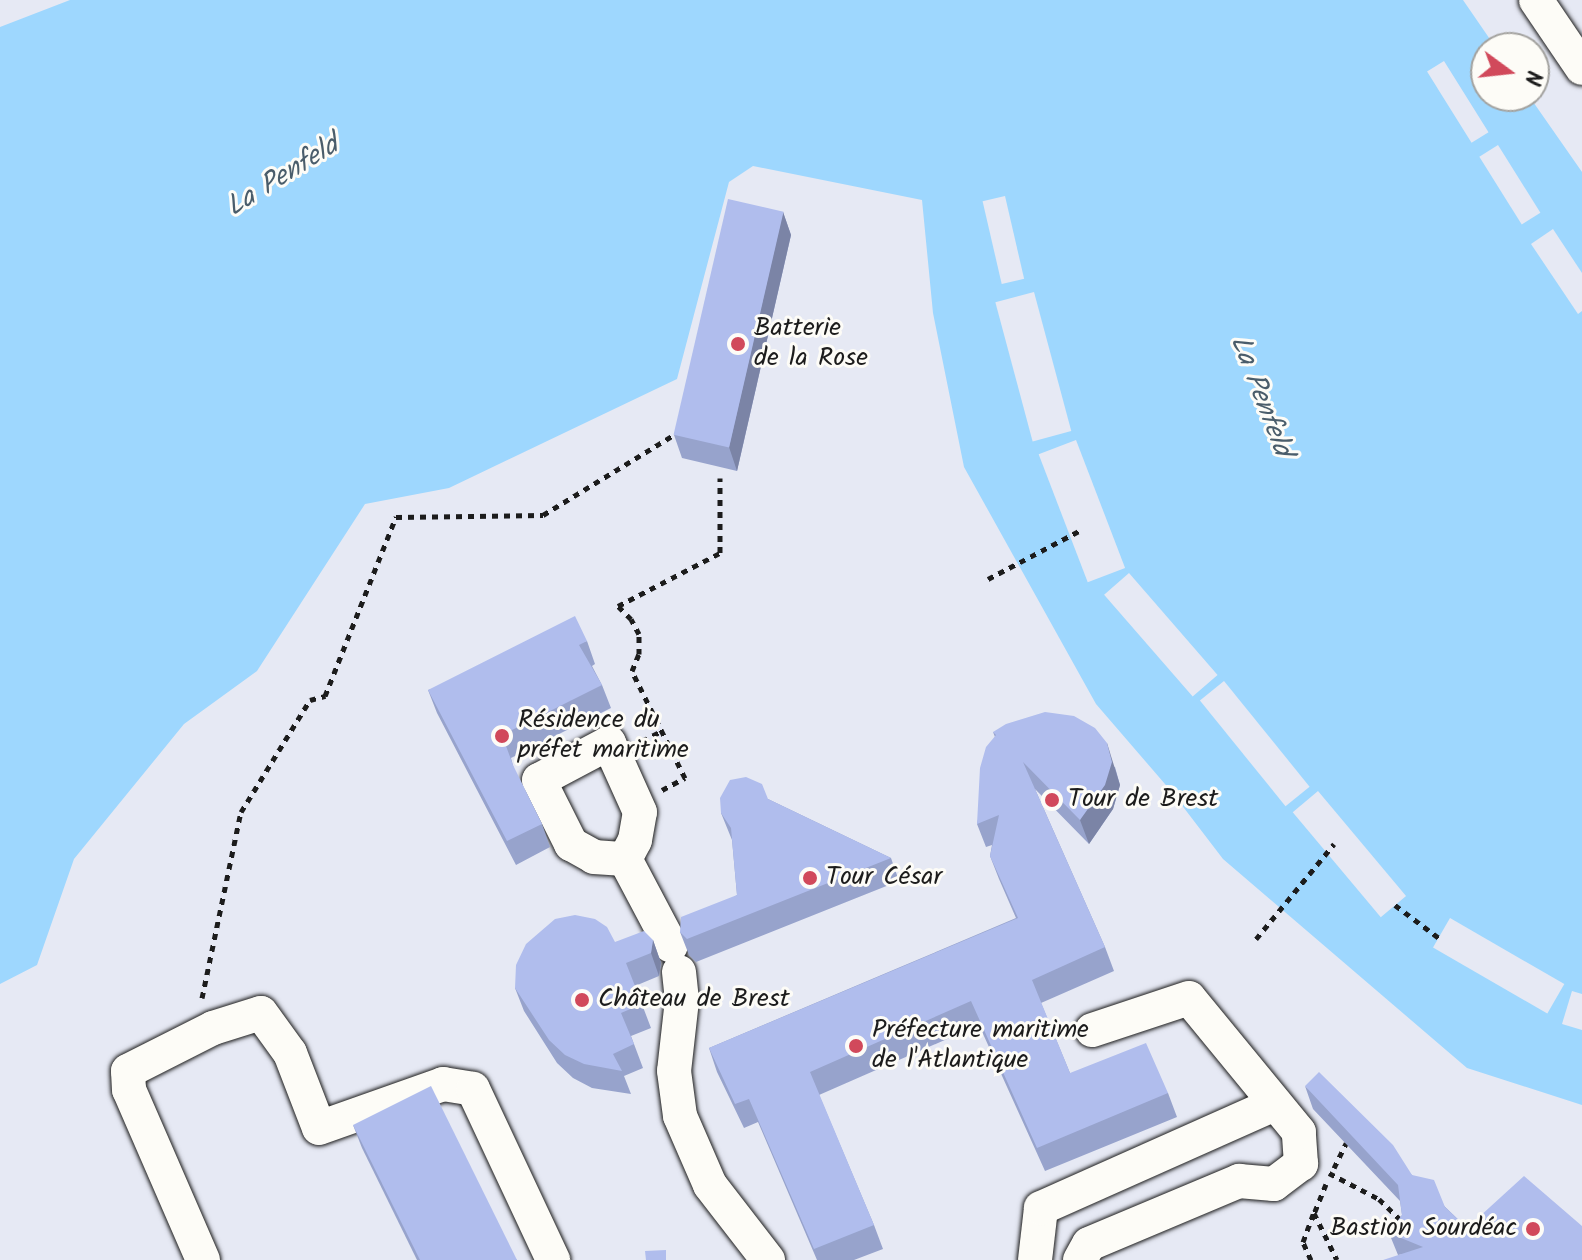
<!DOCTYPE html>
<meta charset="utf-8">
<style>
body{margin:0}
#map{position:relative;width:1582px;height:1260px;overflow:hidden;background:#e6e9f4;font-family:Kalam,sans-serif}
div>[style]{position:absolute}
.water>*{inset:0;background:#9ed7fe}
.pier>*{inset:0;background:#e6e9f4;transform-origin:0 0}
.path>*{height:5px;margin-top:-2.5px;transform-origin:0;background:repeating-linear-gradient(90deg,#1c1c1c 0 6px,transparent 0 12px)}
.roads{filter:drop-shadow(0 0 2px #1c1c1c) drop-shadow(0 0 2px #1c1c1c)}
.minor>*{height:34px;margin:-17px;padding:0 17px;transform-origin:17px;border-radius:17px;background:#fdfcf7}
.wall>*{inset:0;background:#97a3cc}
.shaded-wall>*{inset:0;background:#7b84a6}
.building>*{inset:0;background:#b0bded;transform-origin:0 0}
.dots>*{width:22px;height:22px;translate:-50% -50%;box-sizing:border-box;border:4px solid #fdfcf7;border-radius:50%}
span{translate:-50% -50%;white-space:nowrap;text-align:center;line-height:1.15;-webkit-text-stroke:6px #fdfcf7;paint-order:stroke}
.poi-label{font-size:26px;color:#1c1c1c}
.left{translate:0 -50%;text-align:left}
.right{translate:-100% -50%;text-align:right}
.water-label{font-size:28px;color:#4a5d6b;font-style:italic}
.north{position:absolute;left:1470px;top:32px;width:80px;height:80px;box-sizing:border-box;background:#fdfcf7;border:2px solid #a3a29f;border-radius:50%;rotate:105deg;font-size:22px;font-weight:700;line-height:32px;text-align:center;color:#1c1c1c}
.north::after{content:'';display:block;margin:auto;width:28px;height:36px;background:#d1495b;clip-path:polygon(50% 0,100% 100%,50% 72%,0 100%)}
</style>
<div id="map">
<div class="water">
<i style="clip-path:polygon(70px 0,1463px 0,1496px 48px,1486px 48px,1486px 96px,1529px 96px,1582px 172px,1582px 1105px,1467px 1068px,1223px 859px,1171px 791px,1096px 704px,964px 467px,933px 313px,922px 200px,753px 166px,729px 182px,677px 379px,449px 488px,365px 504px,257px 671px,184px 724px,74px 859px,37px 965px,0 984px,0 27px)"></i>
</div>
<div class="pier">
<i style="left:1444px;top:61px;width:84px;height:20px;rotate:58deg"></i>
<i style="left:1498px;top:145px;width:80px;height:22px;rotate:58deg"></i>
<i style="left:1005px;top:196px;width:85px;height:23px;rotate:77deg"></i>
<i style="clip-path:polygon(1553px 229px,1582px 273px,1582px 311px,1578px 314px,1531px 244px)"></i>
<i style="left:1034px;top:292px;width:144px;height:40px;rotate:75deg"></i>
<i style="left:1076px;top:440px;width:137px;height:40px;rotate:69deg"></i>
<i style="left:1129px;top:573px;width:135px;height:33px;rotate:49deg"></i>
<i style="left:1224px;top:681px;width:136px;height:31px;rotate:51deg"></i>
<i style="left:1318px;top:791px;width:137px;height:33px;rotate:50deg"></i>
<i style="left:1450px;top:918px;width:132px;height:34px;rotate:30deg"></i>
<i style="clip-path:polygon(1572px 991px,1582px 994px,1582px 1030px,1562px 1024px)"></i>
</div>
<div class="path">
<i style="left:988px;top:579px;width:105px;rotate:-27.8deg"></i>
<i style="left:642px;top:741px;width:22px;rotate:-27deg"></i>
<i style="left:662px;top:790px;width:26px;rotate:-28deg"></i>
<i style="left:685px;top:778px;width:119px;rotate:-116.4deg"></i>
<i style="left:632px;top:671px;width:18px;rotate:-68deg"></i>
<i style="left:639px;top:654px;width:20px;rotate:-90deg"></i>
<i style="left:639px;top:634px;width:17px;rotate:-118deg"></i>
<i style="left:631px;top:619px;width:18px;rotate:-135deg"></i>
<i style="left:618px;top:606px;width:115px;rotate:-27.5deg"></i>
<i style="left:720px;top:553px;width:75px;rotate:-90deg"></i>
<i style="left:1395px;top:905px;width:55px;rotate:36.9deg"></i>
<i style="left:1256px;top:939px;width:123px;rotate:-50.6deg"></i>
<i style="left:202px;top:998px;width:190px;rotate:-78.2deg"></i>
<i style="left:241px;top:812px;width:132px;rotate:-58.4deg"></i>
<i style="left:310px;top:700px;width:16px;rotate:-15deg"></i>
<i style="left:325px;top:696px;width:193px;rotate:-68.4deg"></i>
<i style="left:396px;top:517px;width:147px;rotate:-0.8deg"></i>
<i style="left:543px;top:515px;width:151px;rotate:-31.5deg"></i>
<i style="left:1334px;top:1168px;width:28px;rotate:-64deg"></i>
<i style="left:1329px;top:1173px;width:56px;rotate:27.5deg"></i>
<i style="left:1379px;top:1199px;width:33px;rotate:44deg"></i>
<i style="left:1326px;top:1184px;width:31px;rotate:112deg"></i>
<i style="left:1314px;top:1213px;width:52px;rotate:63.9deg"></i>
<i style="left:1311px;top:1260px;width:20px;rotate:-114deg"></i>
<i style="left:1303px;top:1242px;width:30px;rotate:-70deg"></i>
</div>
<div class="roads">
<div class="minor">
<i style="left:1536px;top:0;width:82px;rotate:55.9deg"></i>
<i style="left:625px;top:859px;width:21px;rotate:-62deg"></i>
<i style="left:635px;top:840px;width:28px;rotate:-80deg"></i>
<i style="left:640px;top:812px;width:76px;rotate:-114.2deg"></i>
<i style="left:609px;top:743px;width:79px;rotate:152.1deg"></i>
<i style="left:539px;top:780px;width:72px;rotate:63.4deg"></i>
<i style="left:571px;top:844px;width:26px;rotate:29deg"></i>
<i style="left:594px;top:857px;width:31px;rotate:4deg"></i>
<i style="left:625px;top:859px;width:98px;rotate:62.1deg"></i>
<i style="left:679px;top:972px;width:28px;rotate:84deg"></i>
<i style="left:682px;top:1000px;width:71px;rotate:96.4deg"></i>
<i style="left:674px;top:1071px;width:45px;rotate:82.4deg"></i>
<i style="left:680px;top:1116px;width:75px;rotate:66.5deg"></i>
<i style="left:710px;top:1185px;width:95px;rotate:52.3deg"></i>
<i style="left:203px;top:1260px;width:185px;rotate:-113.5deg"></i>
<i style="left:129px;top:1090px;width:19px;rotate:-93deg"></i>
<i style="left:128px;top:1071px;width:95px;rotate:-26.8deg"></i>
<i style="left:213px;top:1028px;width:50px;rotate:-17.4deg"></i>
<i style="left:261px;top:1013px;width:49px;rotate:54.1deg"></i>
<i style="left:290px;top:1053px;width:80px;rotate:68.9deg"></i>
<i style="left:319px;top:1128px;width:132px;rotate:-19.5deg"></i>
<i style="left:443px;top:1084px;width:30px;rotate:9deg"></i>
<i style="left:473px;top:1089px;width:189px;rotate:64.9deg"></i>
<i style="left:1035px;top:1260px;width:52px;rotate:-83.4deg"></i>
<i style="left:1041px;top:1208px;width:256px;rotate:-24deg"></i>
<i style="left:1080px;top:1260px;width:18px;rotate:-61deg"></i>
<i style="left:1089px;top:1244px;width:163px;rotate:-22.8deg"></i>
<i style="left:1239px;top:1181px;width:35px;rotate:5deg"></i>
<i style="left:1274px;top:1184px;width:34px;rotate:-37deg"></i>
<i style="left:1301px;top:1164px;width:32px;rotate:-94deg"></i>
<i style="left:1299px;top:1132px;width:173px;rotate:-129.4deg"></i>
<i style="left:1189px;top:998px;width:102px;rotate:161.7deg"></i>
</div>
</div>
<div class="wall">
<i style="clip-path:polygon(783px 212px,791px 235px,737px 471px,682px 458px,674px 435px)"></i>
<i style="clip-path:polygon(587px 641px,595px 664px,592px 666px,602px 685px,611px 708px,511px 758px,514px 769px,542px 824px,550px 847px,516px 865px,437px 713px,428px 690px)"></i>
<i style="clip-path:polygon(993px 732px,1115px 767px,1120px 785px,1113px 809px,1089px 844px,1035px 789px,1105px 947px,1114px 971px,1041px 1003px,1070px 1073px,1168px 1093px,1177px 1117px,1045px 1171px,979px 1025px,819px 1095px,874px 1225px,883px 1249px,854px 1260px,817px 1260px,758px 1122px,744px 1128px,717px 1072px,709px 1048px,1016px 918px,999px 879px,990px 856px,992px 845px,986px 847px,977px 824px,995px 737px)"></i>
<i style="clip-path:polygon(768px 799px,891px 858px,899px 881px,696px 962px,689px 955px,680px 932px,737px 895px,732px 840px,721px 813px)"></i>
<i style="clip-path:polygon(653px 940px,661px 963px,659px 976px,635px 986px,651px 1028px,631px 1036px,643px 1068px,624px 1076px,631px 1094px,592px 1088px,573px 1078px,557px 1063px,524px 1011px,515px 988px,615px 942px)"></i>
<i style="clip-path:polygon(1305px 1086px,1412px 1175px,1467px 1228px,1582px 1226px,1398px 1255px,1389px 1233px,1402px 1215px,1400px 1201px,1313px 1109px)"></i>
<i style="clip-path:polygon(353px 1125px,517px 1260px,417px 1260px,362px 1148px)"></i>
</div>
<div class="shaded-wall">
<i style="clip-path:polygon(783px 212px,791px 235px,737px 471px,729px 447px)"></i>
<i style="clip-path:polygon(1107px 743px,1120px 785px,1113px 809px,1089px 844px,1080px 820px)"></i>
<i style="clip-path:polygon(653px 940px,661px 963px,659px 976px,651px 953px)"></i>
</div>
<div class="building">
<i style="left:728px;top:199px;width:57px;height:242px;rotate:13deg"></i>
<i style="clip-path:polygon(575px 616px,587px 641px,579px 645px,602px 685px,502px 735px,513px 765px,542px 824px,507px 841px,428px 690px)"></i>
<i style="clip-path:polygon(1045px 712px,1074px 716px,1095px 728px,1107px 743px,1112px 762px,1105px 785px,1080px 820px,1023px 762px,1105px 947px,1032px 980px,1070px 1073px,1146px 1043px,1168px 1093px,1037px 1148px,971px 1001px,810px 1072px,874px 1225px,814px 1249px,749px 1099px,735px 1104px,709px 1048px,1018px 918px,990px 856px,999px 815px,977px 824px,980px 768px,986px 747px,996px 735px,993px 732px,1006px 724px)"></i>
<i style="clip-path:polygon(746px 777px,762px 784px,768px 799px,891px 858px,687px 939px,680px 932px,681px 917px,737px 895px,731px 828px,721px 813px,720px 798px,730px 780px)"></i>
<i style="clip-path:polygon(575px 915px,595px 919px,607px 927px,615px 942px,644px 931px,653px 940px,651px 953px,626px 963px,642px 1004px,621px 1013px,634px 1044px,613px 1054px,622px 1071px,584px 1064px,565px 1055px,549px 1040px,515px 988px,516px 965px,526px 944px,555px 919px)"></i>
<i style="clip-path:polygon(1319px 1072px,1393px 1145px,1412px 1175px,1434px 1180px,1445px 1207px,1467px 1228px,1524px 1176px,1582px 1226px,1582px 1260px,1383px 1260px,1423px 1247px,1389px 1233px,1402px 1215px,1398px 1185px,1305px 1086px)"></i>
<i style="clip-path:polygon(431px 1086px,517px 1260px,420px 1260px,353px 1125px)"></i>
<i style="clip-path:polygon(666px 1250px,666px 1260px,646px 1260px,645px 1251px)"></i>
</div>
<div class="dots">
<i style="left:738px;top:344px;background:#d1495b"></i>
<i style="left:502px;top:736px;background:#d1495b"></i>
<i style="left:1052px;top:800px;background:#d1495b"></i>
<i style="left:810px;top:878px;background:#d1495b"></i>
<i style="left:582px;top:1000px;background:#d1495b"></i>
<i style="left:856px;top:1046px;background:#d1495b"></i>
<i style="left:1533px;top:1229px;background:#d1495b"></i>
</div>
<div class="poi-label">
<span class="left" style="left:754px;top:344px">Batterie<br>de la Rose</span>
<span class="left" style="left:518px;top:736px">Résidence du<br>préfet maritime</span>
<span class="left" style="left:1068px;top:800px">Tour de Brest</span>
<span class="left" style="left:826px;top:878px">Tour César</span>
<span class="left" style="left:598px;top:1000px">Château de Brest</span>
<span class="left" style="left:872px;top:1046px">Préfecture maritime<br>de l'Atlantique</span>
<span class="right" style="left:1517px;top:1229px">Bastion Sourdéac</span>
</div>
<div class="water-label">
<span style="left:283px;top:177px;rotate:-32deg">La Penfeld</span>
<span style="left:1260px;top:396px;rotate:69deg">La Penfeld</span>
</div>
<div class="north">N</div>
</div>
